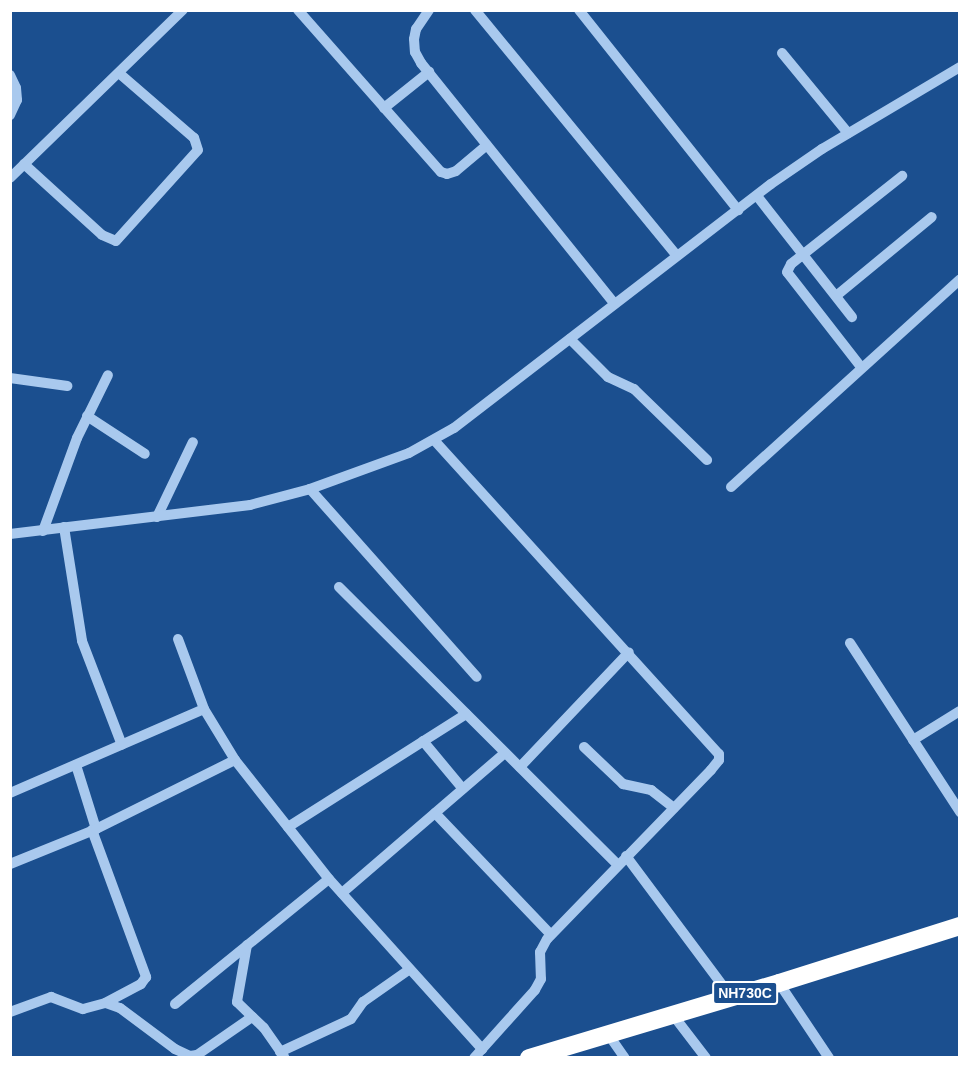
<!DOCTYPE html>
<style>
body{margin:0}
#map{position:relative;width:970px;height:1068px;overflow:hidden;background:#1b4f8f;font-family:Arial,sans-serif}
div>[style]{position:absolute}
.minor>*{height:10px;margin:-5px;padding:0 5px;transform-origin:5px;border-radius:5px;background:#a9c9ee}
.highway>*{height:18px;margin:-9px;padding:0 9px;transform-origin:9px;border-radius:9px;background:#fff}
span{translate:-50% -50%;white-space:nowrap;text-align:center;line-height:1.15;-webkit-text-stroke:6px #1b4f8f;paint-order:stroke}
.shield-label span{padding:2px 4px;background:#1b4f8f;border:2px solid;border-radius:4px;-webkit-text-stroke-width:0}
.shield-label{font-size:14px;color:#fff;font-weight:700}
.frame{position:absolute;inset:0;border:12px solid #fff;pointer-events:none}
</style>
<div id="map">
<div class="minor">
<i style="left:298px;top:10px;width:216px;rotate:48.6deg"></i>
<i style="left:441px;top:172px;width:6px;rotate:18deg"></i>
<i style="left:447px;top:174px;width:9px;rotate:-18deg"></i>
<i style="left:456px;top:171px;width:40px;rotate:-40deg"></i>
<i style="left:429px;top:10px;width:23px;rotate:124deg"></i>
<i style="left:416px;top:29px;width:10px;rotate:101deg"></i>
<i style="left:414px;top:39px;width:13px;rotate:86deg"></i>
<i style="left:415px;top:52px;width:13px;rotate:61deg"></i>
<i style="left:421px;top:63px;width:309px;rotate:51.2deg"></i>
<i style="left:475px;top:10px;width:318px;rotate:50.6deg"></i>
<i style="left:579px;top:10px;width:256px;rotate:51.5deg"></i>
<i style="left:782px;top:53px;width:104px;rotate:50.5deg"></i>
<i style="left:10px;top:75px;width:14px;rotate:65deg"></i>
<i style="left:16px;top:88px;width:12px;rotate:85deg"></i>
<i style="left:17px;top:100px;width:17px;rotate:115deg"></i>
<i style="left:384px;top:108px;width:58px;rotate:-38.7deg"></i>
<i style="left:24px;top:164px;width:105px;rotate:42.3deg"></i>
<i style="left:102px;top:235px;width:15px;rotate:23deg"></i>
<i style="left:116px;top:241px;width:122px;rotate:-48deg"></i>
<i style="left:198px;top:150px;width:13px;rotate:-108deg"></i>
<i style="left:194px;top:138px;width:99px;rotate:-139.1deg"></i>
<i style="left:10px;top:178px;width:241px;rotate:-44.2deg"></i>
<i style="left:757px;top:196px;width:154px;rotate:51.9deg"></i>
<i style="left:836px;top:296px;width:124px;rotate:-39.5deg"></i>
<i style="left:570px;top:339px;width:54px;rotate:45deg"></i>
<i style="left:608px;top:377px;width:29px;rotate:25deg"></i>
<i style="left:634px;top:389px;width:102px;rotate:44.2deg"></i>
<i style="left:861px;top:367px;width:120px;rotate:-127.9deg"></i>
<i style="left:787px;top:272px;width:9px;rotate:-63deg"></i>
<i style="left:791px;top:264px;width:142px;rotate:-38.4deg"></i>
<i style="left:10px;top:378px;width:58px;rotate:8deg"></i>
<i style="left:87px;top:416px;width:69px;rotate:33.2deg"></i>
<i style="left:434px;top:440px;width:424px;rotate:47.8deg"></i>
<i style="left:719px;top:754px;width:6px;rotate:90deg"></i>
<i style="left:719px;top:760px;width:13px;rotate:129deg"></i>
<i style="left:711px;top:770px;width:235px;rotate:134.1deg"></i>
<i style="left:547px;top:939px;width:15px;rotate:118deg"></i>
<i style="left:540px;top:952px;width:27px;rotate:88deg"></i>
<i style="left:541px;top:979px;width:13px;rotate:119deg"></i>
<i style="left:535px;top:990px;width:91px;rotate:131.9deg"></i>
<i style="left:731px;top:487px;width:309px;rotate:-42.2deg"></i>
<i style="left:310px;top:489px;width:251px;rotate:48.4deg"></i>
<i style="left:157px;top:517px;width:83px;rotate:-64.4deg"></i>
<i style="left:64px;top:527px;width:115px;rotate:81deg"></i>
<i style="left:82px;top:641px;width:111px;rotate:69deg"></i>
<i style="left:43px;top:531px;width:99px;rotate:-69.9deg"></i>
<i style="left:77px;top:438px;width:70px;rotate:-63.8deg"></i>
<i style="left:10px;top:534px;width:242px;rotate:-6.9deg"></i>
<i style="left:250px;top:505px;width:62px;rotate:-14.9deg"></i>
<i style="left:310px;top:489px;width:105px;rotate:-20deg"></i>
<i style="left:409px;top:453px;width:51px;rotate:-29.1deg"></i>
<i style="left:454px;top:428px;width:400px;rotate:-37.6deg"></i>
<i style="left:771px;top:184px;width:62px;rotate:-34.5deg"></i>
<i style="left:822px;top:149px;width:161px;rotate:-30.7deg"></i>
<i style="left:339px;top:587px;width:394px;rotate:44.9deg"></i>
<i style="left:178px;top:639px;width:75px;rotate:69.6deg"></i>
<i style="left:204px;top:709px;width:60px;rotate:58.7deg"></i>
<i style="left:235px;top:760px;width:152px;rotate:51.7deg"></i>
<i style="left:329px;top:879px;width:229px;rotate:48deg"></i>
<i style="left:850px;top:643px;width:202px;rotate:56.9deg"></i>
<i style="left:913px;top:740px;width:55px;rotate:-31.7deg"></i>
<i style="left:423px;top:741px;width:62px;rotate:50.2deg"></i>
<i style="left:584px;top:747px;width:54px;rotate:43.5deg"></i>
<i style="left:623px;top:784px;width:29px;rotate:12deg"></i>
<i style="left:651px;top:790px;width:29px;rotate:38deg"></i>
<i style="left:76px;top:765px;width:67px;rotate:72.6deg"></i>
<i style="left:520px;top:767px;width:158px;rotate:-46.5deg"></i>
<i style="left:10px;top:793px;width:211px;rotate:-23.4deg"></i>
<i style="left:435px;top:813px;width:168px;rotate:46.4deg"></i>
<i style="left:288px;top:827px;width:211px;rotate:-32.4deg"></i>
<i style="left:92px;top:830px;width:157px;rotate:69.8deg"></i>
<i style="left:146px;top:977px;width:9px;rotate:126deg"></i>
<i style="left:141px;top:984px;width:40px;rotate:152deg"></i>
<i style="left:626px;top:856px;width:176px;rotate:53.3deg"></i>
<i style="left:10px;top:864px;width:93px;rotate:-22.1deg"></i>
<i style="left:96px;top:829px;width:155px;rotate:-26.4deg"></i>
<i style="left:342px;top:893px;width:215px;rotate:-40.7deg"></i>
<i style="left:247px;top:945px;width:58px;rotate:100deg"></i>
<i style="left:237px;top:1002px;width:37px;rotate:44deg"></i>
<i style="left:264px;top:1028px;width:35px;rotate:55deg"></i>
<i style="left:779px;top:983px;width:90px;rotate:56.3deg"></i>
<i style="left:175px;top:1004px;width:198px;rotate:-39.1deg"></i>
<i style="left:10px;top:1012px;width:44px;rotate:-20.1deg"></i>
<i style="left:51px;top:997px;width:34px;rotate:21deg"></i>
<i style="left:83px;top:1009px;width:24px;rotate:-15deg"></i>
<i style="left:106px;top:1003px;width:15px;rotate:20deg"></i>
<i style="left:120px;top:1008px;width:69px;rotate:36.7deg"></i>
<i style="left:175px;top:1049px;width:17px;rotate:25deg"></i>
<i style="left:190px;top:1056px;width:7px;rotate:-8deg"></i>
<i style="left:197px;top:1055px;width:67px;rotate:-34.6deg"></i>
<i style="left:673px;top:1015px;width:54px;rotate:52.5deg"></i>
<i style="left:608px;top:1034px;width:29px;rotate:55deg"></i>
<i style="left:280px;top:1052px;width:78px;rotate:-24.9deg"></i>
<i style="left:351px;top:1019px;width:21px;rotate:-55deg"></i>
<i style="left:363px;top:1002px;width:57px;rotate:-35.1deg"></i>
</div>
<div class="highway">
<i style="left:529px;top:1058px;width:261px;rotate:-16.7deg"></i>
<i style="left:779px;top:983px;width:190px;rotate:-17.5deg"></i>
</div>
<div class="shield-label">
<span style="left:745px;top:993px">NH730C</span>
</div>
<div class="frame"></div>
</div>
